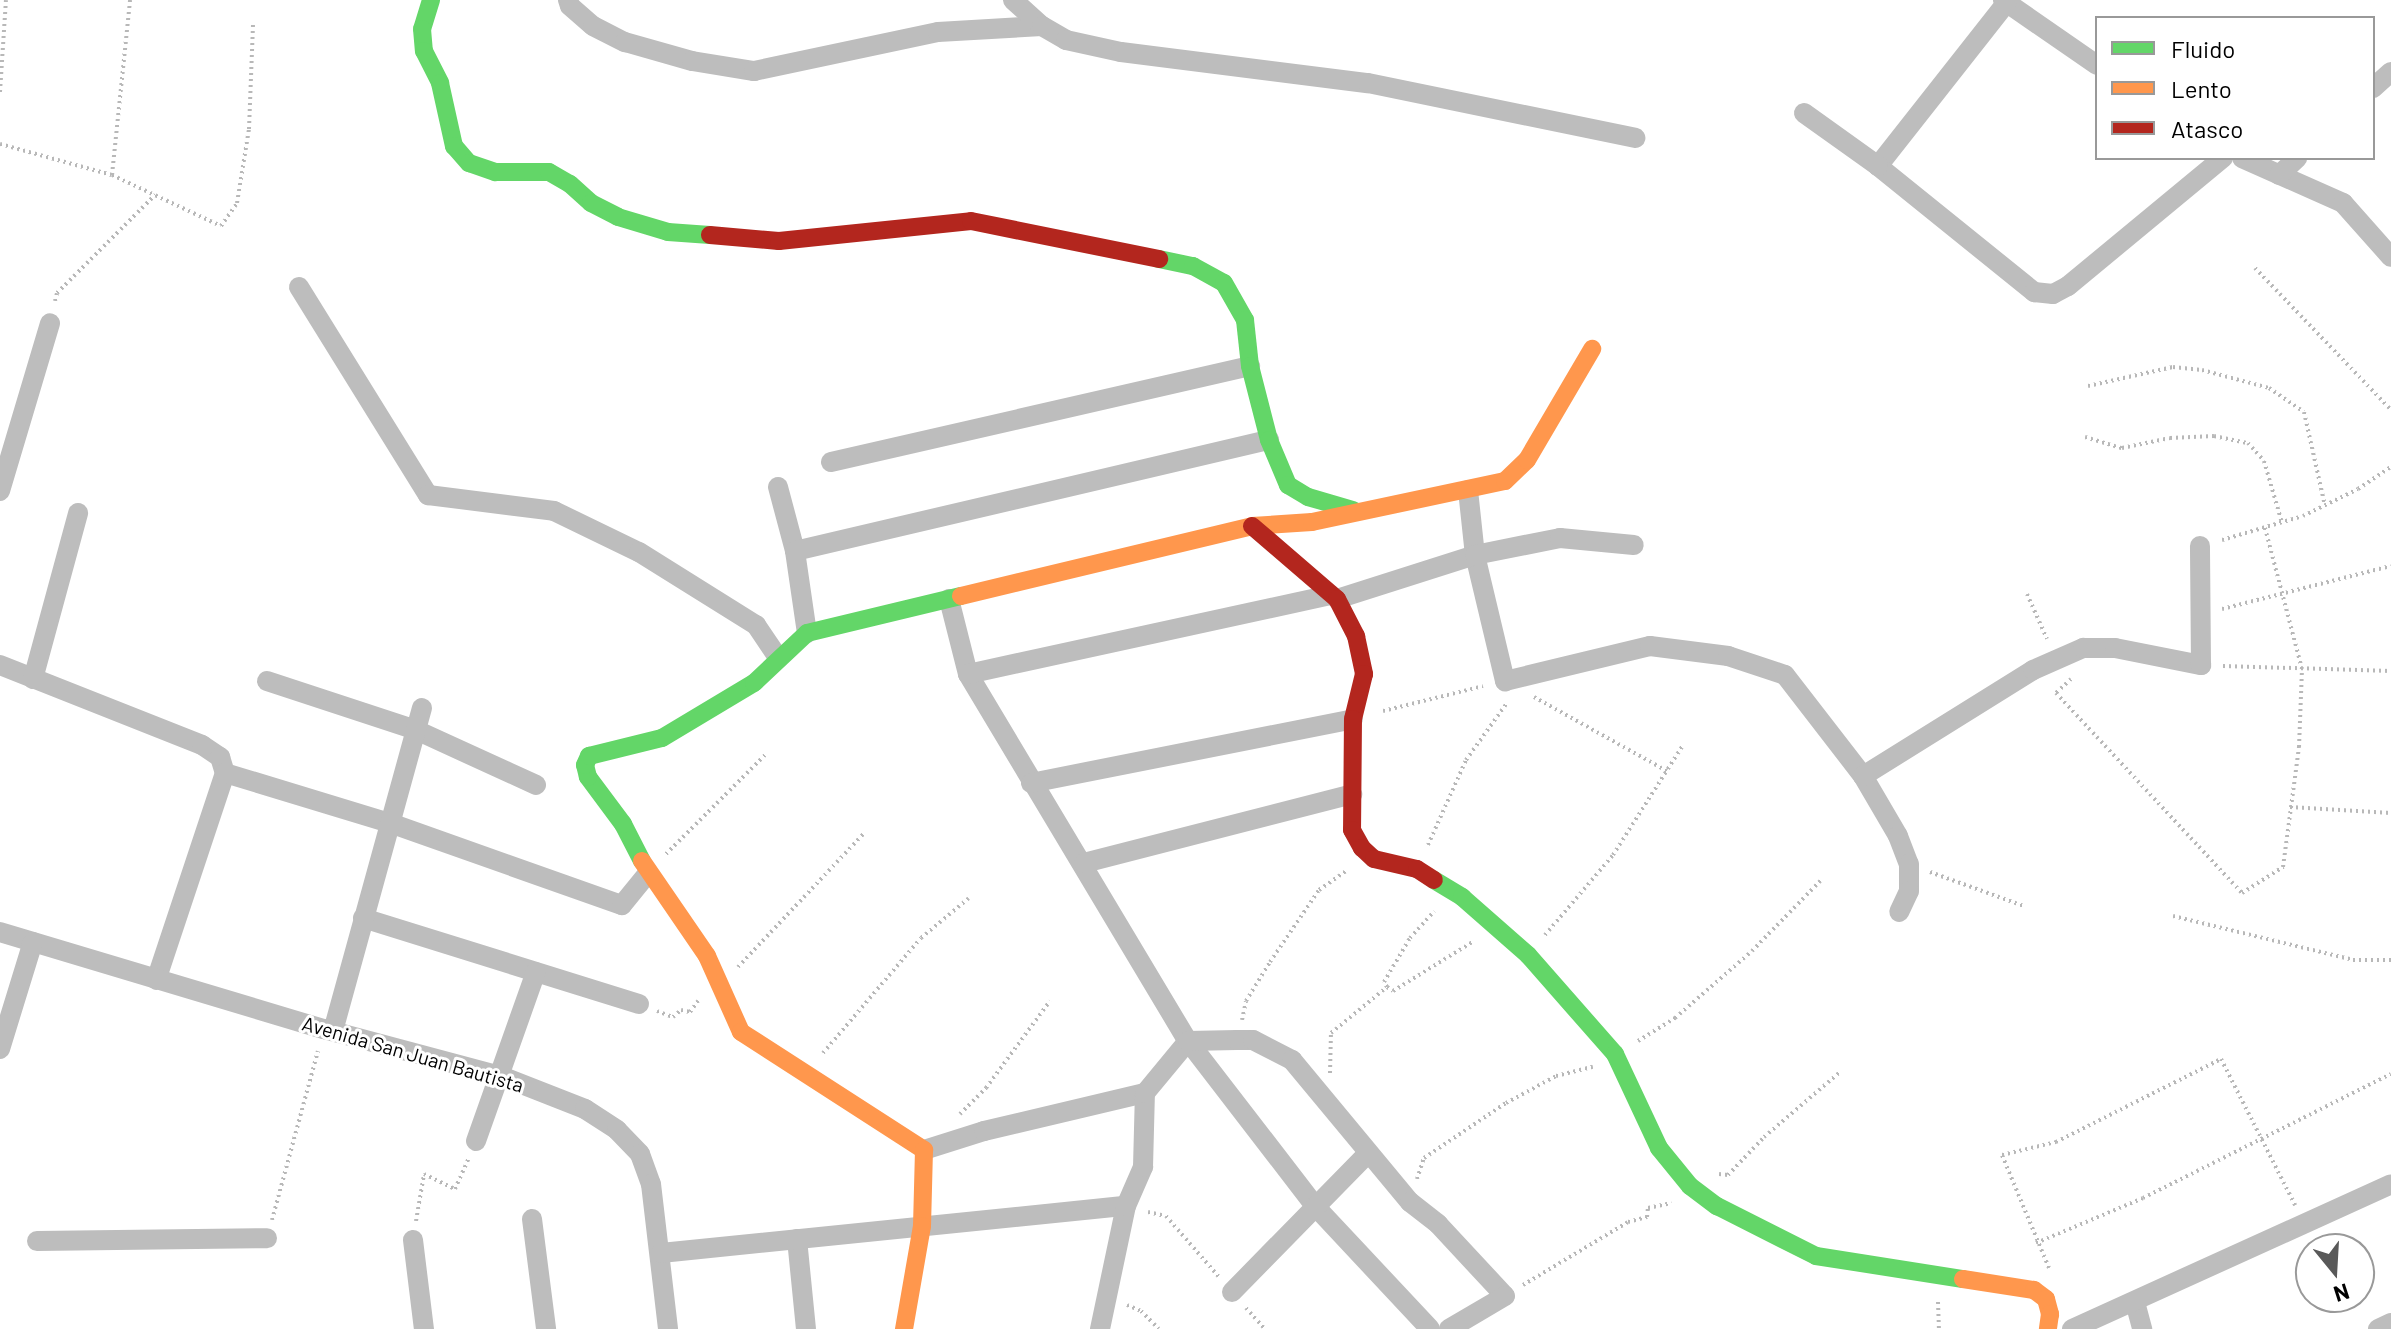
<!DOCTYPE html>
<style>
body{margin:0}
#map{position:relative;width:2391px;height:1329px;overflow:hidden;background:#fff;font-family:Barlow,sans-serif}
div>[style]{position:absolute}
.path>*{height:4px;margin-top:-2px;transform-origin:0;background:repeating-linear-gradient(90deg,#b8b8b8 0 2px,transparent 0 6px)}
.street>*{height:20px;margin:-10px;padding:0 10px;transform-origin:10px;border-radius:10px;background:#bdbdbd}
.fast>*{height:18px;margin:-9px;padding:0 9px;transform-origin:9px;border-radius:9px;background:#63d668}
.slow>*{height:18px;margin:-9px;padding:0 9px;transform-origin:9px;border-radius:9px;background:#ff974d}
.jam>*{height:18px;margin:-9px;padding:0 9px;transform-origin:9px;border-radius:9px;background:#b3261e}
span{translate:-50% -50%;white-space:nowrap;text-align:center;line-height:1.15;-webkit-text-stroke:6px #fff;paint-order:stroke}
.street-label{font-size:20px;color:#000}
.legend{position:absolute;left:2095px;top:16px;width:280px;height:144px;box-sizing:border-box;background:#fff;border:2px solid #999;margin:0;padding:10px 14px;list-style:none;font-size:24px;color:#000}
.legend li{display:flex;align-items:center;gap:16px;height:40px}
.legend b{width:40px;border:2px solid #999}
.north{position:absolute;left:2295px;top:1233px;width:80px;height:80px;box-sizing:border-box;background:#fff;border:2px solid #999;border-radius:50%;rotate:162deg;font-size:22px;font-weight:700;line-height:32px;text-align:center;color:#000}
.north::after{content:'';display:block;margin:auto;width:28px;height:36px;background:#595959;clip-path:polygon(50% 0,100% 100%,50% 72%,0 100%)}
</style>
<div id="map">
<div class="path">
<i style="left:0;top:92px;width:92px;rotate:-86.3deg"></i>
<i style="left:0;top:144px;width:116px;rotate:15.5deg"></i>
<i style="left:112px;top:175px;width:120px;rotate:25.1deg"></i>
<i style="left:221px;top:226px;width:28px;rotate:-55deg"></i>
<i style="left:237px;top:203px;width:75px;rotate:-80.8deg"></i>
<i style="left:249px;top:129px;width:106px;rotate:-87.8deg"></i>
<i style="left:112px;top:175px;width:176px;rotate:-84.1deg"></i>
<i style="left:2255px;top:268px;width:197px;rotate:46.2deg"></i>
<i style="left:55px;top:301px;width:8px;rotate:-76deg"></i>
<i style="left:57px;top:293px;width:139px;rotate:-45deg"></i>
<i style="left:2088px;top:386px;width:87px;rotate:-12.6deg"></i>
<i style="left:2173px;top:367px;width:29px;rotate:6deg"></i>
<i style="left:2202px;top:370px;width:69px;rotate:15deg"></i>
<i style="left:2269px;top:388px;width:42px;rotate:34.4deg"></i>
<i style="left:2304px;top:412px;width:96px;rotate:77.4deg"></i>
<i style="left:2085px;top:437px;width:39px;rotate:17deg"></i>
<i style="left:2122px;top:448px;width:49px;rotate:-11.8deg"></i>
<i style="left:2170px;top:438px;width:44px;rotate:-2.6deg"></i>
<i style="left:2214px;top:436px;width:35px;rotate:12deg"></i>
<i style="left:2248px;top:443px;width:24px;rotate:48deg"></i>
<i style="left:2264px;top:461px;width:65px;rotate:73.8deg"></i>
<i style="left:2222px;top:540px;width:84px;rotate:-16.5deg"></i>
<i style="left:2303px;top:516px;width:61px;rotate:-26.1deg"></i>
<i style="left:2358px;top:489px;width:40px;rotate:-34deg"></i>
<i style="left:2027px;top:594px;width:49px;rotate:66deg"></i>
<i style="left:2222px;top:609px;width:174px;rotate:-14.3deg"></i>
<i style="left:2223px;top:666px;width:168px;rotate:1.7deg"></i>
<i style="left:2071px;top:679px;width:21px;rotate:137deg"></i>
<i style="left:2056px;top:693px;width:273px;rotate:47.1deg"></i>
<i style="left:2242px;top:893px;width:49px;rotate:-32.4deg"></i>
<i style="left:2283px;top:867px;width:121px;rotate:-82.4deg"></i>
<i style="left:2299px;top:747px;width:78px;rotate:-87.8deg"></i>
<i style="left:2302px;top:669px;width:146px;rotate:-104.7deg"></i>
<i style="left:1534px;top:697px;width:152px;rotate:29.1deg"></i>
<i style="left:1383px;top:711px;width:103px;rotate:-14deg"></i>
<i style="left:2290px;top:807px;width:101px;rotate:3.4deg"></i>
<i style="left:1428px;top:845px;width:93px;rotate:-65.9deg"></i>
<i style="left:1466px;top:760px;width:70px;rotate:-54.3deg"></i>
<i style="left:666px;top:854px;width:141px;rotate:-45deg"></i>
<i style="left:1930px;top:872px;width:100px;rotate:19.9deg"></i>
<i style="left:2173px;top:916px;width:185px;rotate:13.7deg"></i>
<i style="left:2353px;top:960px;width:38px"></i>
<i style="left:1545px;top:935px;width:105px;rotate:-49.6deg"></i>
<i style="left:1613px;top:855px;width:130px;rotate:-57.5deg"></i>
<i style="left:738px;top:967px;width:185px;rotate:-46.7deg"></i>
<i style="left:1387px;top:987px;width:6px;rotate:-121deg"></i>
<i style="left:1384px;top:982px;width:51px;rotate:-59.4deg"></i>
<i style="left:1410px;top:938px;width:36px;rotate:-48deg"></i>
<i style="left:657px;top:1011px;width:17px;rotate:21deg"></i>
<i style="left:673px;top:1017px;width:11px;rotate:-41deg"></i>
<i style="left:681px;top:1010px;width:9px;rotate:13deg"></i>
<i style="left:690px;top:1012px;width:14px;rotate:-54deg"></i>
<i style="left:1242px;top:1020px;width:19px;rotate:-78deg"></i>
<i style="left:1246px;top:1001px;width:46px;rotate:-58.4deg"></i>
<i style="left:1270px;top:962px;width:87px;rotate:-55.8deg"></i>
<i style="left:1319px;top:890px;width:35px;rotate:-35deg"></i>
<i style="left:1638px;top:1041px;width:44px;rotate:-31.9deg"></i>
<i style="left:1675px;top:1018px;width:102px;rotate:-41deg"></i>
<i style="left:1752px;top:951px;width:100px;rotate:-45.8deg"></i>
<i style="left:823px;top:1053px;width:151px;rotate:-49.6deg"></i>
<i style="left:921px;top:938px;width:62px;rotate:-39.8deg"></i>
<i style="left:1330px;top:1073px;width:40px;rotate:-88.6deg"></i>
<i style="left:1331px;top:1033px;width:72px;rotate:-39.4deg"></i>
<i style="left:1387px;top:987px;width:7px;rotate:34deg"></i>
<i style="left:1393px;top:991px;width:95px;rotate:-31.7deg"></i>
<i style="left:960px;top:1114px;width:37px;rotate:-45deg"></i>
<i style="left:986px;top:1088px;width:108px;rotate:-53.7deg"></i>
<i style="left:1719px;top:1174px;width:9px;rotate:6deg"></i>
<i style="left:1728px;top:1175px;width:52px;rotate:-46.5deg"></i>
<i style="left:1764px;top:1137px;width:100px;rotate:-40.5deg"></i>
<i style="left:1417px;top:1179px;width:22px;rotate:-72deg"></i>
<i style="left:1424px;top:1158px;width:99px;rotate:-33.9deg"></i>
<i style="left:1506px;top:1103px;width:57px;rotate:-28.4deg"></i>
<i style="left:1556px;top:1076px;width:38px;rotate:-14deg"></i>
<i style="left:1148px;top:1212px;width:18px;rotate:13deg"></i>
<i style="left:1166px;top:1216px;width:81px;rotate:49deg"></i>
<i style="left:272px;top:1220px;width:175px;rotate:-74.8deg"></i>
<i style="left:416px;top:1221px;width:48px;rotate:-80.3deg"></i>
<i style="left:424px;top:1174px;width:34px;rotate:26deg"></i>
<i style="left:455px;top:1189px;width:34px;rotate:-66deg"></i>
<i style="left:2036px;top:1243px;width:116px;rotate:-22.8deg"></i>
<i style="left:2143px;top:1198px;width:277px;rotate:-26.6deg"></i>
<i style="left:2049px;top:1268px;width:122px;rotate:-112.6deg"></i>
<i style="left:2002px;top:1155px;width:56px;rotate:-13.5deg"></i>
<i style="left:2056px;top:1142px;width:185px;rotate:-26.7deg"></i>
<i style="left:2221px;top:1059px;width:164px;rotate:63.1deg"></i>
<i style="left:1523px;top:1285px;width:122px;rotate:-31deg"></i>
<i style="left:1628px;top:1222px;width:20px;rotate:-15deg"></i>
<i style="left:1647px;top:1217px;width:9px;rotate:-84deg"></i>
<i style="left:1648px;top:1208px;width:24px;rotate:-12deg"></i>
<i style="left:1938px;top:1302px;width:27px;rotate:88deg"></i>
<i style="left:1127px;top:1305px;width:15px;rotate:23deg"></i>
<i style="left:1141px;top:1311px;width:25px;rotate:45deg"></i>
<i style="left:1246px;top:1308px;width:28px;rotate:48deg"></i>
</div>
<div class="street">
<i style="left:568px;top:0;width:6px;rotate:72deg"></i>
<i style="left:570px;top:6px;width:30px;rotate:41deg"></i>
<i style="left:593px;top:26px;width:36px;rotate:27deg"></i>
<i style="left:625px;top:42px;width:70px;rotate:15.8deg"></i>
<i style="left:692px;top:61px;width:63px;rotate:9.2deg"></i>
<i style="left:754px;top:71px;width:188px;rotate:-12deg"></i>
<i style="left:938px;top:32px;width:104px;rotate:-3.3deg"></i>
<i style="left:1013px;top:0;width:39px;rotate:42deg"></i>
<i style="left:1042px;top:26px;width:28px;rotate:30deg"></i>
<i style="left:1066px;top:40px;width:56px;rotate:12.3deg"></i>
<i style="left:1121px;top:52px;width:249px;rotate:7.2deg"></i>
<i style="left:1368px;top:83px;width:273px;rotate:11.6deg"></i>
<i style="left:2003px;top:0;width:114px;rotate:34.7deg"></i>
<i style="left:2007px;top:2px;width:209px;rotate:128.2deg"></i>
<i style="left:1878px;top:166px;width:201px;rotate:38.9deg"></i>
<i style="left:2034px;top:292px;width:19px;rotate:6deg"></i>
<i style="left:2053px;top:294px;width:17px;rotate:-28deg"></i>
<i style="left:2068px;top:286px;width:201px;rotate:-39.6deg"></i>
<i style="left:2373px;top:88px;width:24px;rotate:-42deg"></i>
<i style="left:1804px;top:113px;width:91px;rotate:35.6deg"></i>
<i style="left:2242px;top:158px;width:111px;rotate:24deg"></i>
<i style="left:2343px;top:203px;width:72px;rotate:48.4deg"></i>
<i style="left:2279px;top:175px;width:25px;rotate:-43deg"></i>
<i style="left:299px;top:287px;width:245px;rotate:58.2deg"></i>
<i style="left:428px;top:495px;width:127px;rotate:7.2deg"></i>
<i style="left:554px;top:511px;width:94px;rotate:25.8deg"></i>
<i style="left:639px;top:552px;width:138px;rotate:32deg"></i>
<i style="left:756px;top:625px;width:40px;rotate:56deg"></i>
<i style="left:831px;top:462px;width:430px;rotate:-12.9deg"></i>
<i style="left:778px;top:487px;width:66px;rotate:75.1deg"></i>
<i style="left:795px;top:551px;width:83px;rotate:81.7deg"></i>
<i style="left:1468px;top:490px;width:65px;rotate:83.9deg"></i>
<i style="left:1475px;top:555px;width:130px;rotate:76.6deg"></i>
<i style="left:1505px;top:681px;width:149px;rotate:-13.6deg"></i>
<i style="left:1650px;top:646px;width:79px;rotate:7.3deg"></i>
<i style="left:1728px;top:656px;width:60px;rotate:18.4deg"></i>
<i style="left:1785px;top:675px;width:128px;rotate:52.3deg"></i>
<i style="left:1863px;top:776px;width:69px;rotate:59.7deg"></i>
<i style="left:1898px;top:836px;width:30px;rotate:69deg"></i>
<i style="left:1909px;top:864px;width:27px;rotate:90deg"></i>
<i style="left:1909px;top:891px;width:23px;rotate:115deg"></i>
<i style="left:0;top:491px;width:175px;rotate:-73.4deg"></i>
<i style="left:795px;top:551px;width:487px;rotate:-13.2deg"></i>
<i style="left:949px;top:599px;width:77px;rotate:75.8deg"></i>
<i style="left:968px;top:674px;width:428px;rotate:59.1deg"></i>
<i style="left:1188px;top:1041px;width:208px;rotate:52.4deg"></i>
<i style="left:1315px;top:1206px;width:168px;rotate:46.9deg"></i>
<i style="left:1337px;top:599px;width:145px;rotate:-17.7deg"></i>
<i style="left:1475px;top:555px;width:87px;rotate:-11.3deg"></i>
<i style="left:1560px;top:538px;width:74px;rotate:5.4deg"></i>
<i style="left:0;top:665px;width:217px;rotate:21.6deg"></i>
<i style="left:202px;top:745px;width:22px;rotate:34deg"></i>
<i style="left:220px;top:757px;width:17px;rotate:73deg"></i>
<i style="left:225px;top:773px;width:218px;rotate:108.4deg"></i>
<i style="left:968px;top:674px;width:371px;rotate:-12.3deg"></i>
<i style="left:33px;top:679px;width:172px;rotate:-74.8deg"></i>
<i style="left:267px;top:681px;width:157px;rotate:18.2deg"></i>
<i style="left:416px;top:730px;width:132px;rotate:24.6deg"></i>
<i style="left:225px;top:773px;width:172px;rotate:16.9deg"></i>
<i style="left:390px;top:823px;width:246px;rotate:19.5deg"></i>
<i style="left:622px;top:905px;width:41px;rotate:-50.9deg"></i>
<i style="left:1863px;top:776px;width:200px;rotate:-31.9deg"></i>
<i style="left:2033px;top:670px;width:55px;rotate:-23.7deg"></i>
<i style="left:2083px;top:648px;width:32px"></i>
<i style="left:2115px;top:648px;width:88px;rotate:11.2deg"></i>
<i style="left:2201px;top:665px;width:119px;rotate:-90.5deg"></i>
<i style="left:1031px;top:783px;width:328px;rotate:-11.2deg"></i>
<i style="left:1084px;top:863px;width:277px;rotate:-14.4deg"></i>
<i style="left:363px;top:918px;width:289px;rotate:17.3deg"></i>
<i style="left:0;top:932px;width:338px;rotate:16.7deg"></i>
<i style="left:324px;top:1029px;width:183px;rotate:14.9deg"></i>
<i style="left:501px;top:1076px;width:90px;rotate:21.4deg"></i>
<i style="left:585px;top:1109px;width:38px;rotate:33deg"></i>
<i style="left:617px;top:1130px;width:33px;rotate:46deg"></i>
<i style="left:640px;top:1154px;width:32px;rotate:70deg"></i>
<i style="left:651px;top:1184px;width:146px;rotate:83.3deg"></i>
<i style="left:333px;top:1031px;width:335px;rotate:-74.6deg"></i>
<i style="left:0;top:1049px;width:112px;rotate:-72.9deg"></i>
<i style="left:476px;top:1141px;width:179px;rotate:-70.5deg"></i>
<i style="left:924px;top:1150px;width:63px;rotate:-17.6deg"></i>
<i style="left:984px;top:1131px;width:165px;rotate:-13.3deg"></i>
<i style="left:532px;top:1219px;width:111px;rotate:82.7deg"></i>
<i style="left:797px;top:1239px;width:90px;rotate:84.3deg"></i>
<i style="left:413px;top:1240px;width:90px;rotate:83deg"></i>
<i style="left:37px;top:1241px;width:230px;rotate:-0.7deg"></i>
<i style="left:661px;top:1253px;width:467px;rotate:-5.8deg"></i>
<i style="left:1232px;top:1292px;width:194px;rotate:-45.6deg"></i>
<i style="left:2135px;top:1302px;width:28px;rotate:75deg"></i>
<i style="left:1100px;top:1329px;width:126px;rotate:-78.1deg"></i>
<i style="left:1126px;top:1206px;width:43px;rotate:-66.4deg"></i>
<i style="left:1143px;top:1167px;width:74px;rotate:-88.5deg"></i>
<i style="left:1145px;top:1093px;width:67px;rotate:-50.4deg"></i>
<i style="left:1188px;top:1041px;width:49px;rotate:-1.2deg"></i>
<i style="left:1237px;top:1040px;width:16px"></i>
<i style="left:1253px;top:1040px;width:44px;rotate:27.1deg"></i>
<i style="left:1292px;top:1060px;width:185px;rotate:50.3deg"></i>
<i style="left:1410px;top:1202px;width:36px;rotate:38deg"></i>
<i style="left:1438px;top:1224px;width:98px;rotate:47.1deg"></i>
<i style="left:1505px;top:1296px;width:65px;rotate:149.5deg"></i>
<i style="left:2072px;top:1329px;width:350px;rotate:-24.4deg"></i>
<i style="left:2378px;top:1329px;width:14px;rotate:-25deg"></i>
</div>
<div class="fast">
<i style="left:431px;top:0;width:30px;rotate:107deg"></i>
<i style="left:422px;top:29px;width:22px;rotate:85deg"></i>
<i style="left:424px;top:51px;width:36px;rotate:63deg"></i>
<i style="left:440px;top:83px;width:65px;rotate:77.5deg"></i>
<i style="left:454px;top:146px;width:23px;rotate:49deg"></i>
<i style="left:469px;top:163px;width:28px;rotate:19deg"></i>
<i style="left:495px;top:172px;width:54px"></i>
<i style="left:549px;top:172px;width:24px;rotate:30deg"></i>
<i style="left:570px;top:184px;width:28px;rotate:42deg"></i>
<i style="left:591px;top:203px;width:30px;rotate:27deg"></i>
<i style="left:618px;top:217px;width:52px;rotate:16.7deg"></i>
<i style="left:668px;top:232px;width:42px;rotate:4.1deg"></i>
<i style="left:1159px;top:259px;width:35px;rotate:12deg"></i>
<i style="left:1193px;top:266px;width:35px;rotate:29deg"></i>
<i style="left:1224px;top:283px;width:43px;rotate:60.4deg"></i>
<i style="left:1245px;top:320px;width:46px;rotate:83.8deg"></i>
<i style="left:1250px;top:366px;width:76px;rotate:75.6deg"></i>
<i style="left:1269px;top:440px;width:49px;rotate:67.1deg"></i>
<i style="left:1288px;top:485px;width:23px;rotate:31deg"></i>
<i style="left:1308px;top:497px;width:47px;rotate:16.1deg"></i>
<i style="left:642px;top:861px;width:42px;rotate:-117.2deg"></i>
<i style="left:623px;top:824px;width:59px;rotate:-126.7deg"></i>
<i style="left:588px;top:777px;width:12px;rotate:-104deg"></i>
<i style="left:585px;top:765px;width:10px;rotate:-66deg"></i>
<i style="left:589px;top:756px;width:75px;rotate:-13.9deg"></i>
<i style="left:662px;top:738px;width:107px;rotate:-30.9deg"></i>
<i style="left:754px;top:683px;width:73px;rotate:-43.3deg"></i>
<i style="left:807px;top:633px;width:158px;rotate:-13.5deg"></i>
<i style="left:1434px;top:880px;width:33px;rotate:31deg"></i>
<i style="left:1462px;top:897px;width:88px;rotate:41.3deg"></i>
<i style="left:1528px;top:955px;width:132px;rotate:48.7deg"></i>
<i style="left:1615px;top:1054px;width:104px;rotate:64.9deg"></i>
<i style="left:1659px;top:1148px;width:49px;rotate:50.8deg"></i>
<i style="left:1690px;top:1186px;width:34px;rotate:37deg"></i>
<i style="left:1717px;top:1206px;width:111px;rotate:26.8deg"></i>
<i style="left:1816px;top:1256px;width:149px;rotate:8.9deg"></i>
</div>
<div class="slow">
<i style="left:961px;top:596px;width:299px;rotate:-13.5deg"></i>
<i style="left:1252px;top:526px;width:60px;rotate:-3.8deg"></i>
<i style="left:1312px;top:522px;width:197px;rotate:-12deg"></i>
<i style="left:1505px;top:481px;width:30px;rotate:-44deg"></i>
<i style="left:1527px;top:460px;width:129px;rotate:-59.6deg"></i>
<i style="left:642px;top:861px;width:115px;rotate:55.6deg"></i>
<i style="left:707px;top:956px;width:83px;rotate:65.9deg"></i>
<i style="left:741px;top:1032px;width:218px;rotate:32.8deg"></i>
<i style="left:924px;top:1150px;width:76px;rotate:91.5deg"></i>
<i style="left:922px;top:1226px;width:105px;rotate:99.9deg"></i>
<i style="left:1963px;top:1279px;width:72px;rotate:8.8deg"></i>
<i style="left:2034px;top:1290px;width:15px;rotate:37deg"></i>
<i style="left:2046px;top:1299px;width:16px;rotate:75deg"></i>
<i style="left:2050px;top:1314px;width:15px;rotate:98deg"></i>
</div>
<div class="jam">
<i style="left:710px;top:235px;width:69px;rotate:5deg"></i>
<i style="left:779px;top:241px;width:193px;rotate:-5.9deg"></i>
<i style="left:971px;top:221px;width:192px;rotate:11.4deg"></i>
<i style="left:1252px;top:526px;width:112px;rotate:40.7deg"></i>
<i style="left:1337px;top:599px;width:42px;rotate:62.8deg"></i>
<i style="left:1356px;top:636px;width:39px;rotate:78deg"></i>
<i style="left:1364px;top:674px;width:46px;rotate:103.7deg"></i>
<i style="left:1353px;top:719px;width:111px;rotate:90.5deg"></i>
<i style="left:1352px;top:830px;width:21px;rotate:61deg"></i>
<i style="left:1362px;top:848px;width:16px;rotate:43deg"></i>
<i style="left:1374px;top:859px;width:44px;rotate:13.1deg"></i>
<i style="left:1417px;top:869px;width:20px;rotate:33deg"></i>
</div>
<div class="street-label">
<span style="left:413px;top:1054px;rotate:16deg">Avenida San Juan Bautista</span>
</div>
<ul class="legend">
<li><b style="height:10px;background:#63d668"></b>Fluido</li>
<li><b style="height:10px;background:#ff974d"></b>Lento</li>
<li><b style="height:10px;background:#b3261e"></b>Atasco</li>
</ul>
<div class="north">N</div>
</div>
